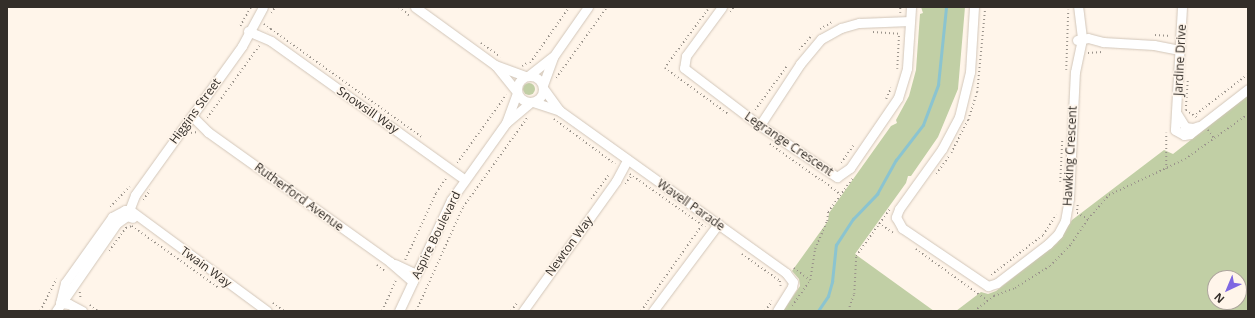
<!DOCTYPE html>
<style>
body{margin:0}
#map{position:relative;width:1255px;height:318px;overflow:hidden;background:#fff5ea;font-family:"Open Sans",sans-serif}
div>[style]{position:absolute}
.green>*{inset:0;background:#c1cfa5}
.round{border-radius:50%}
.stream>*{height:2.5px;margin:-1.25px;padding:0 1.25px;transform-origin:1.25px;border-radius:1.25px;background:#8bc4d0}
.path>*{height:1.5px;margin-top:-0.75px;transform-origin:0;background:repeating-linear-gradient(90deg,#9a938b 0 1px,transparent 0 4px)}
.roads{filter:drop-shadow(0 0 1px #d2c6b9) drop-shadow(0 0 1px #d2c6b9)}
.minor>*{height:9px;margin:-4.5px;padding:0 4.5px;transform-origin:4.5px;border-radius:4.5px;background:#fff}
.minor>.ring{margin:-4.5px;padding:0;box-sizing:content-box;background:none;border:9px solid #fff;border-radius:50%}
span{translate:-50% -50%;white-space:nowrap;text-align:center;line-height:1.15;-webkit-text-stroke:3px #fff5ea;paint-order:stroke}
.street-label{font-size:12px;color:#332e29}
.frame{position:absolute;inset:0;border:8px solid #332e29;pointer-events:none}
.north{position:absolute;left:1207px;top:270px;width:40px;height:40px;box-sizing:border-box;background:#fff5ea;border:1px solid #ada59d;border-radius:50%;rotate:224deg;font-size:11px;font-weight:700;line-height:16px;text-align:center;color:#332e29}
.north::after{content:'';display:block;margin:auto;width:14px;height:18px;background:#7e67e2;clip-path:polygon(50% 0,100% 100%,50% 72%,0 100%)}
</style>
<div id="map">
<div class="green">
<i style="clip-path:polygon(921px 7px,965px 7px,958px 89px,938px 137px,911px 176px,908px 176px,906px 183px,855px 254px,934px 311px,783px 311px,800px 286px,799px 279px,792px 271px,828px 221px,829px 213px,891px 126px,897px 123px,896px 120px,909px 96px,916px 70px,920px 14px,923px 13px)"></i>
<i class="round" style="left:523px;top:83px;width:12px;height:12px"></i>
<i style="clip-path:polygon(evenodd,1248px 95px,1248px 311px,956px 311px,981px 292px,988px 294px,996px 291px,1057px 243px,1072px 220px,1164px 150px,1173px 154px,1248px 95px,1215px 278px,1239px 278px,1239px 302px,1215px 302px,1215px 278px)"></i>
</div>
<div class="stream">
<i style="left:818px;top:311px;width:18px;rotate:-56deg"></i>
<i style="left:828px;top:296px;width:15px;rotate:-74deg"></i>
<i style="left:832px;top:282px;width:37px;rotate:-84deg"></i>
<i style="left:836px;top:245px;width:31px;rotate:-57deg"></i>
<i style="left:853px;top:219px;width:35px;rotate:-46deg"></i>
<i style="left:877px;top:194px;width:39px;rotate:-61deg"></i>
<i style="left:896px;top:160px;width:44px;rotate:-52.4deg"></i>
<i style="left:923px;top:125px;width:43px;rotate:-69.4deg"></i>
<i style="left:938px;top:85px;width:78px;rotate:-84.1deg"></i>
</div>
<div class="path">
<i style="left:399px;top:7px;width:13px;rotate:39deg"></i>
<i style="left:708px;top:10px;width:72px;rotate:126.6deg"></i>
<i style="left:665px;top:68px;width:78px;rotate:36.1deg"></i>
<i style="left:730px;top:12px;width:6px;rotate:-51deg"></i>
<i style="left:271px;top:13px;width:7px;rotate:-56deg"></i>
<i style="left:900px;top:13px;width:6px;rotate:-90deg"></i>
<i style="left:264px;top:24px;width:9px;rotate:36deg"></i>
<i style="left:271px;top:29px;width:4px;rotate:124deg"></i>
<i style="left:240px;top:26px;width:22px;rotate:-60deg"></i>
<i style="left:271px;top:29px;width:186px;rotate:35.6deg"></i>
<i style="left:820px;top:29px;width:14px;rotate:-30deg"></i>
<i style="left:873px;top:32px;width:26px;rotate:4deg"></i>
<i style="left:1155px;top:35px;width:16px;rotate:4deg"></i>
<i style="left:481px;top:43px;width:24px;rotate:35deg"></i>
<i style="left:799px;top:50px;width:20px;rotate:-49deg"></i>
<i style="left:1088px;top:53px;width:14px;rotate:-4deg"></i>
<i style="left:530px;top:63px;width:68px;rotate:-55.1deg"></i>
<i style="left:522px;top:66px;width:8px;rotate:-30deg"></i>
<i style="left:897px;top:69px;width:34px;rotate:-87deg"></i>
<i style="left:1066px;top:70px;width:60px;rotate:-88.1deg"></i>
<i style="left:556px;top:78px;width:87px;rotate:-54.3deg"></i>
<i style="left:1188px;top:81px;width:29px;rotate:94deg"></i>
<i style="left:1186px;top:110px;width:14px;rotate:34deg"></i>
<i style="left:886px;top:99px;width:12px;rotate:-66deg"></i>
<i style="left:755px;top:110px;width:54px;rotate:-54deg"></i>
<i style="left:1196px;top:114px;width:66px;rotate:-37.6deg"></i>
<i style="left:207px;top:118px;width:89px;rotate:-54.2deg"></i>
<i style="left:554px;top:119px;width:76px;rotate:36.4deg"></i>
<i style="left:1208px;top:130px;width:10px;rotate:53deg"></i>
<i style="left:191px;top:133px;width:6px;rotate:-9deg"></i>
<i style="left:770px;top:144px;width:64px;rotate:35.4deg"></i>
<i style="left:951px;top:153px;width:37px;rotate:-63deg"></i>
<i style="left:968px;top:120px;width:29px;rotate:-72deg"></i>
<i style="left:977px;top:92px;width:85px;rotate:-84.6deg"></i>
<i style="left:457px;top:163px;width:84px;rotate:-54.2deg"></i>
<i style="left:841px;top:163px;width:21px;rotate:-55deg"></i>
<i style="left:1166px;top:169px;width:36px;rotate:-90deg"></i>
<i style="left:630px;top:174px;width:92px;rotate:35.2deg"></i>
<i style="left:936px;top:174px;width:22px;rotate:-54deg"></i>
<i style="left:822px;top:180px;width:23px;rotate:38deg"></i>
<i style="left:1060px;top:182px;width:43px;rotate:-87.3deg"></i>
<i style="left:625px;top:184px;width:10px;rotate:-53deg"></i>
<i style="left:591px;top:199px;width:31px;rotate:-54deg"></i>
<i style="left:143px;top:200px;width:12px;rotate:-55deg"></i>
<i style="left:1078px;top:205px;width:8px;rotate:97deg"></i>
<i style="left:1077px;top:213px;width:13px;rotate:29deg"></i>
<i style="left:110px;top:207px;width:28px;rotate:-46deg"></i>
<i style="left:879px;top:223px;width:19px;rotate:35deg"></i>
<i style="left:916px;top:249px;width:89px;rotate:35.8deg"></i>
<i style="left:109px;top:251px;width:29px;rotate:-54deg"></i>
<i style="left:126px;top:228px;width:6px;rotate:-18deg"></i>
<i style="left:132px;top:226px;width:107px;rotate:35.5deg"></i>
<i style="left:742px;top:254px;width:47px;rotate:35.4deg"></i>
<i style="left:780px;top:281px;width:5px;rotate:79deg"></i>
<i style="left:405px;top:260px;width:74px;rotate:-65.2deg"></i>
<i style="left:436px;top:193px;width:18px;rotate:-56deg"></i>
<i style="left:377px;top:265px;width:10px;rotate:37deg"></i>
<i style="left:794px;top:268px;width:20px;rotate:37deg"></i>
<i style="left:991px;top:275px;width:66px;rotate:-37.6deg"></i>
<i style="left:1043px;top:235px;width:24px;rotate:-57deg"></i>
<i style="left:80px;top:292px;width:8px;rotate:83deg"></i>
<i style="left:273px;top:303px;width:14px;rotate:36deg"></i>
<i style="left:90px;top:305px;width:10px;rotate:37deg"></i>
<i style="left:792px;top:306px;width:32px;rotate:-55deg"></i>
<i style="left:810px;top:280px;width:31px;rotate:-81deg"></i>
<i style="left:815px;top:249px;width:30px;rotate:-67deg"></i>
<i style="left:827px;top:221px;width:9px;rotate:-84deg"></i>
<i style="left:828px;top:212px;width:41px;rotate:-54deg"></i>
<i style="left:40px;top:311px;width:36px;rotate:-63deg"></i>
<i style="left:382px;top:311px;width:34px;rotate:-66deg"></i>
<i style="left:416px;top:311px;width:114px;rotate:-65.7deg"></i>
<i style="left:463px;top:207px;width:110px;rotate:-54.3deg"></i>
<i style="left:511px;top:311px;width:9px;rotate:-54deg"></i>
<i style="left:641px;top:311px;width:105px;rotate:-54.7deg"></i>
<i style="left:765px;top:311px;width:12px;rotate:-55deg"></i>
<i style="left:848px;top:311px;width:18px;rotate:-71deg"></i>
<i style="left:854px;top:294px;width:38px;rotate:-87deg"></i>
<i style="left:856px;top:256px;width:57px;rotate:-54.3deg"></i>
<i style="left:974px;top:311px;width:25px;rotate:-37deg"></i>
<i style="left:994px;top:296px;width:22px;rotate:-21deg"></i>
<i style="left:1015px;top:288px;width:41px;rotate:-32.2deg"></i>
<i style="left:1050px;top:266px;width:30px;rotate:-46deg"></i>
<i style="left:1071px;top:244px;width:30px;rotate:-56deg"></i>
<i style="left:1088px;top:219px;width:32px;rotate:-49deg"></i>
<i style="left:1109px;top:195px;width:84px;rotate:-25.3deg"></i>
<i style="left:1185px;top:159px;width:77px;rotate:-35.5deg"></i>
</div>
<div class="roads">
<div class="minor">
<i style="left:415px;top:7px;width:99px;rotate:35.9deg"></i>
<i style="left:495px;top:65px;width:32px;rotate:20deg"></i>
<i style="left:722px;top:7px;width:61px;rotate:126.3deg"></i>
<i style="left:686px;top:56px;width:12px;rotate:99deg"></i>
<i style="left:684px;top:68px;width:89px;rotate:37.3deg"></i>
<i style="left:755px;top:122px;width:99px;rotate:33.9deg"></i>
<i style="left:837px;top:177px;width:16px;rotate:-35deg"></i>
<i style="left:850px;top:168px;width:85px;rotate:-55.6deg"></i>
<i style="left:898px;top:98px;width:31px;rotate:-73deg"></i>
<i style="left:907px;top:68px;width:61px;rotate:-86.2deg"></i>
<i style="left:974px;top:7px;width:65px;rotate:93.5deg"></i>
<i style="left:970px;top:72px;width:46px;rotate:103.7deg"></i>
<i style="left:959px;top:117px;width:36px;rotate:118deg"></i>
<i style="left:942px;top:149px;width:74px;rotate:125.6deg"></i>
<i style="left:899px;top:209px;width:9px;rotate:111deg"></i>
<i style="left:896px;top:217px;width:13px;rotate:61deg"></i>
<i style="left:902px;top:228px;width:104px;rotate:34deg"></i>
<i style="left:988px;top:286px;width:9px;rotate:-18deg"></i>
<i style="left:997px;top:283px;width:64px;rotate:-37.4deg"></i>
<i style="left:1048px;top:244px;width:14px;rotate:-45deg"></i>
<i style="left:1058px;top:234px;width:15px;rotate:-62deg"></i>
<i style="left:1065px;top:221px;width:23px;rotate:-80deg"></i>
<i style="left:1069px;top:198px;width:126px;rotate:-87.3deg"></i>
<i style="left:1075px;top:72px;width:35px;rotate:-78deg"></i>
<i style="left:1082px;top:38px;width:31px;rotate:-97deg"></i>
<i style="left:1182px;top:7px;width:123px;rotate:93.3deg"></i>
<i style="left:1175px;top:130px;width:10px;rotate:29deg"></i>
<i style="left:1184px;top:135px;width:6px;rotate:-9deg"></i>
<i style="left:1190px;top:134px;width:73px;rotate:-37.8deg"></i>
<i style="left:248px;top:31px;width:25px;rotate:23deg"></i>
<i style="left:271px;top:41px;width:237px;rotate:35.6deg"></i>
<i style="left:1077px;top:40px;width:11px;rotate:-10deg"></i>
<i style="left:1088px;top:38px;width:16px;rotate:15deg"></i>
<i style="left:1103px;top:42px;width:51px;rotate:3.4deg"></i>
<i style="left:1154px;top:45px;width:26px;rotate:11deg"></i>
<i style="left:496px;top:66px;width:32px;rotate:51deg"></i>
<i class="ring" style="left:517px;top:76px;width:17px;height:17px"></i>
<i style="left:528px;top:76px;width:31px;rotate:-38deg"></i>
<i style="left:543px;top:85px;width:30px;rotate:-70deg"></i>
<i style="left:553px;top:57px;width:61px;rotate:-55deg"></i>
<i style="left:543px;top:88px;width:29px;rotate:54deg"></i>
<i style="left:533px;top:102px;width:28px;rotate:18deg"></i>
<i style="left:560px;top:111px;width:278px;rotate:35.6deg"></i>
<i style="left:786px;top:273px;width:11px;rotate:52deg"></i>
<i style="left:793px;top:282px;width:5px;rotate:101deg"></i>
<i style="left:792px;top:287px;width:28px;rotate:122deg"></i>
<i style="left:1177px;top:114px;width:15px;rotate:58deg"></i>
<i style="left:1185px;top:127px;width:8px;rotate:7deg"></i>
<i style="left:1193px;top:128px;width:6px;rotate:-18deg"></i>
<i style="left:192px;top:116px;width:23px;rotate:45deg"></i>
<i style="left:208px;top:132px;width:224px;rotate:35.5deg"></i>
<i style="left:390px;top:262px;width:30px;rotate:41deg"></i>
<i style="left:507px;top:122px;width:31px;rotate:-40deg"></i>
<i style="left:760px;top:125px;width:73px;rotate:-56.7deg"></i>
<i style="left:800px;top:64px;width:33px;rotate:-50deg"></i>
<i style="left:821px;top:39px;width:23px;rotate:-29deg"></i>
<i style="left:841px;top:28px;width:19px;rotate:-16deg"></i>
<i style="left:859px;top:23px;width:51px;rotate:-2.2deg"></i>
<i style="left:127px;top:216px;width:22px;rotate:-69deg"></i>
<i style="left:135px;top:195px;width:183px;rotate:-54.3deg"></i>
<i style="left:242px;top:46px;width:44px;rotate:-61.7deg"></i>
<i style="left:395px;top:264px;width:23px;rotate:25deg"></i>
<i style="left:60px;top:303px;width:21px;rotate:-76deg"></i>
<i style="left:65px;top:283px;width:81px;rotate:-54.5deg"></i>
<i style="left:112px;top:217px;width:15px;rotate:-28deg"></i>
<i style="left:125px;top:210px;width:5px"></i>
<i style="left:130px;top:210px;width:170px;rotate:36.4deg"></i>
<i style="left:60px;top:303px;width:9px;rotate:6deg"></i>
<i style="left:69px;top:304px;width:15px;rotate:28deg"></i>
<i style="left:56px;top:311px;width:107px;rotate:-55.3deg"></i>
<i style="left:117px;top:223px;width:12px;rotate:-35deg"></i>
<i style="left:127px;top:216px;width:6px;rotate:18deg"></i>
<i style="left:399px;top:311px;width:123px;rotate:-64.9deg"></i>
<i style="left:451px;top:200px;width:95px;rotate:-54.5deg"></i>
<i style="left:506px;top:123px;width:32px;rotate:-70deg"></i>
<i style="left:523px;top:311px;width:160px;rotate:-54.4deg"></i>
<i style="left:616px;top:181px;width:24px;rotate:-62deg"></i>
<i style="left:653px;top:311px;width:109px;rotate:-53.2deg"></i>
</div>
</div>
<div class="street-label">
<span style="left:1180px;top:60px;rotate:-87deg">Jardine Drive</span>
<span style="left:368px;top:110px;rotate:35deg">Snowsill Way</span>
<span style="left:195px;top:111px;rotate:-54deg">Higgins Street</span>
<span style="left:789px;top:144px;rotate:34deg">Legrange Crescent</span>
<span style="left:1070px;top:156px;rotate:-87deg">Hawking Crescent</span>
<span style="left:299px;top:197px;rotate:36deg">Rutherford Avenue</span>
<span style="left:691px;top:205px;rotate:35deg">Wavell Parade</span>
<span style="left:436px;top:235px;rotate:-64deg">Aspire Boulevard</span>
<span style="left:569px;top:246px;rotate:-54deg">Newton Way</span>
<span style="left:206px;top:267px;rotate:36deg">Twain Way</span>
</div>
<div class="frame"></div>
<div class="north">N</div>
</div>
